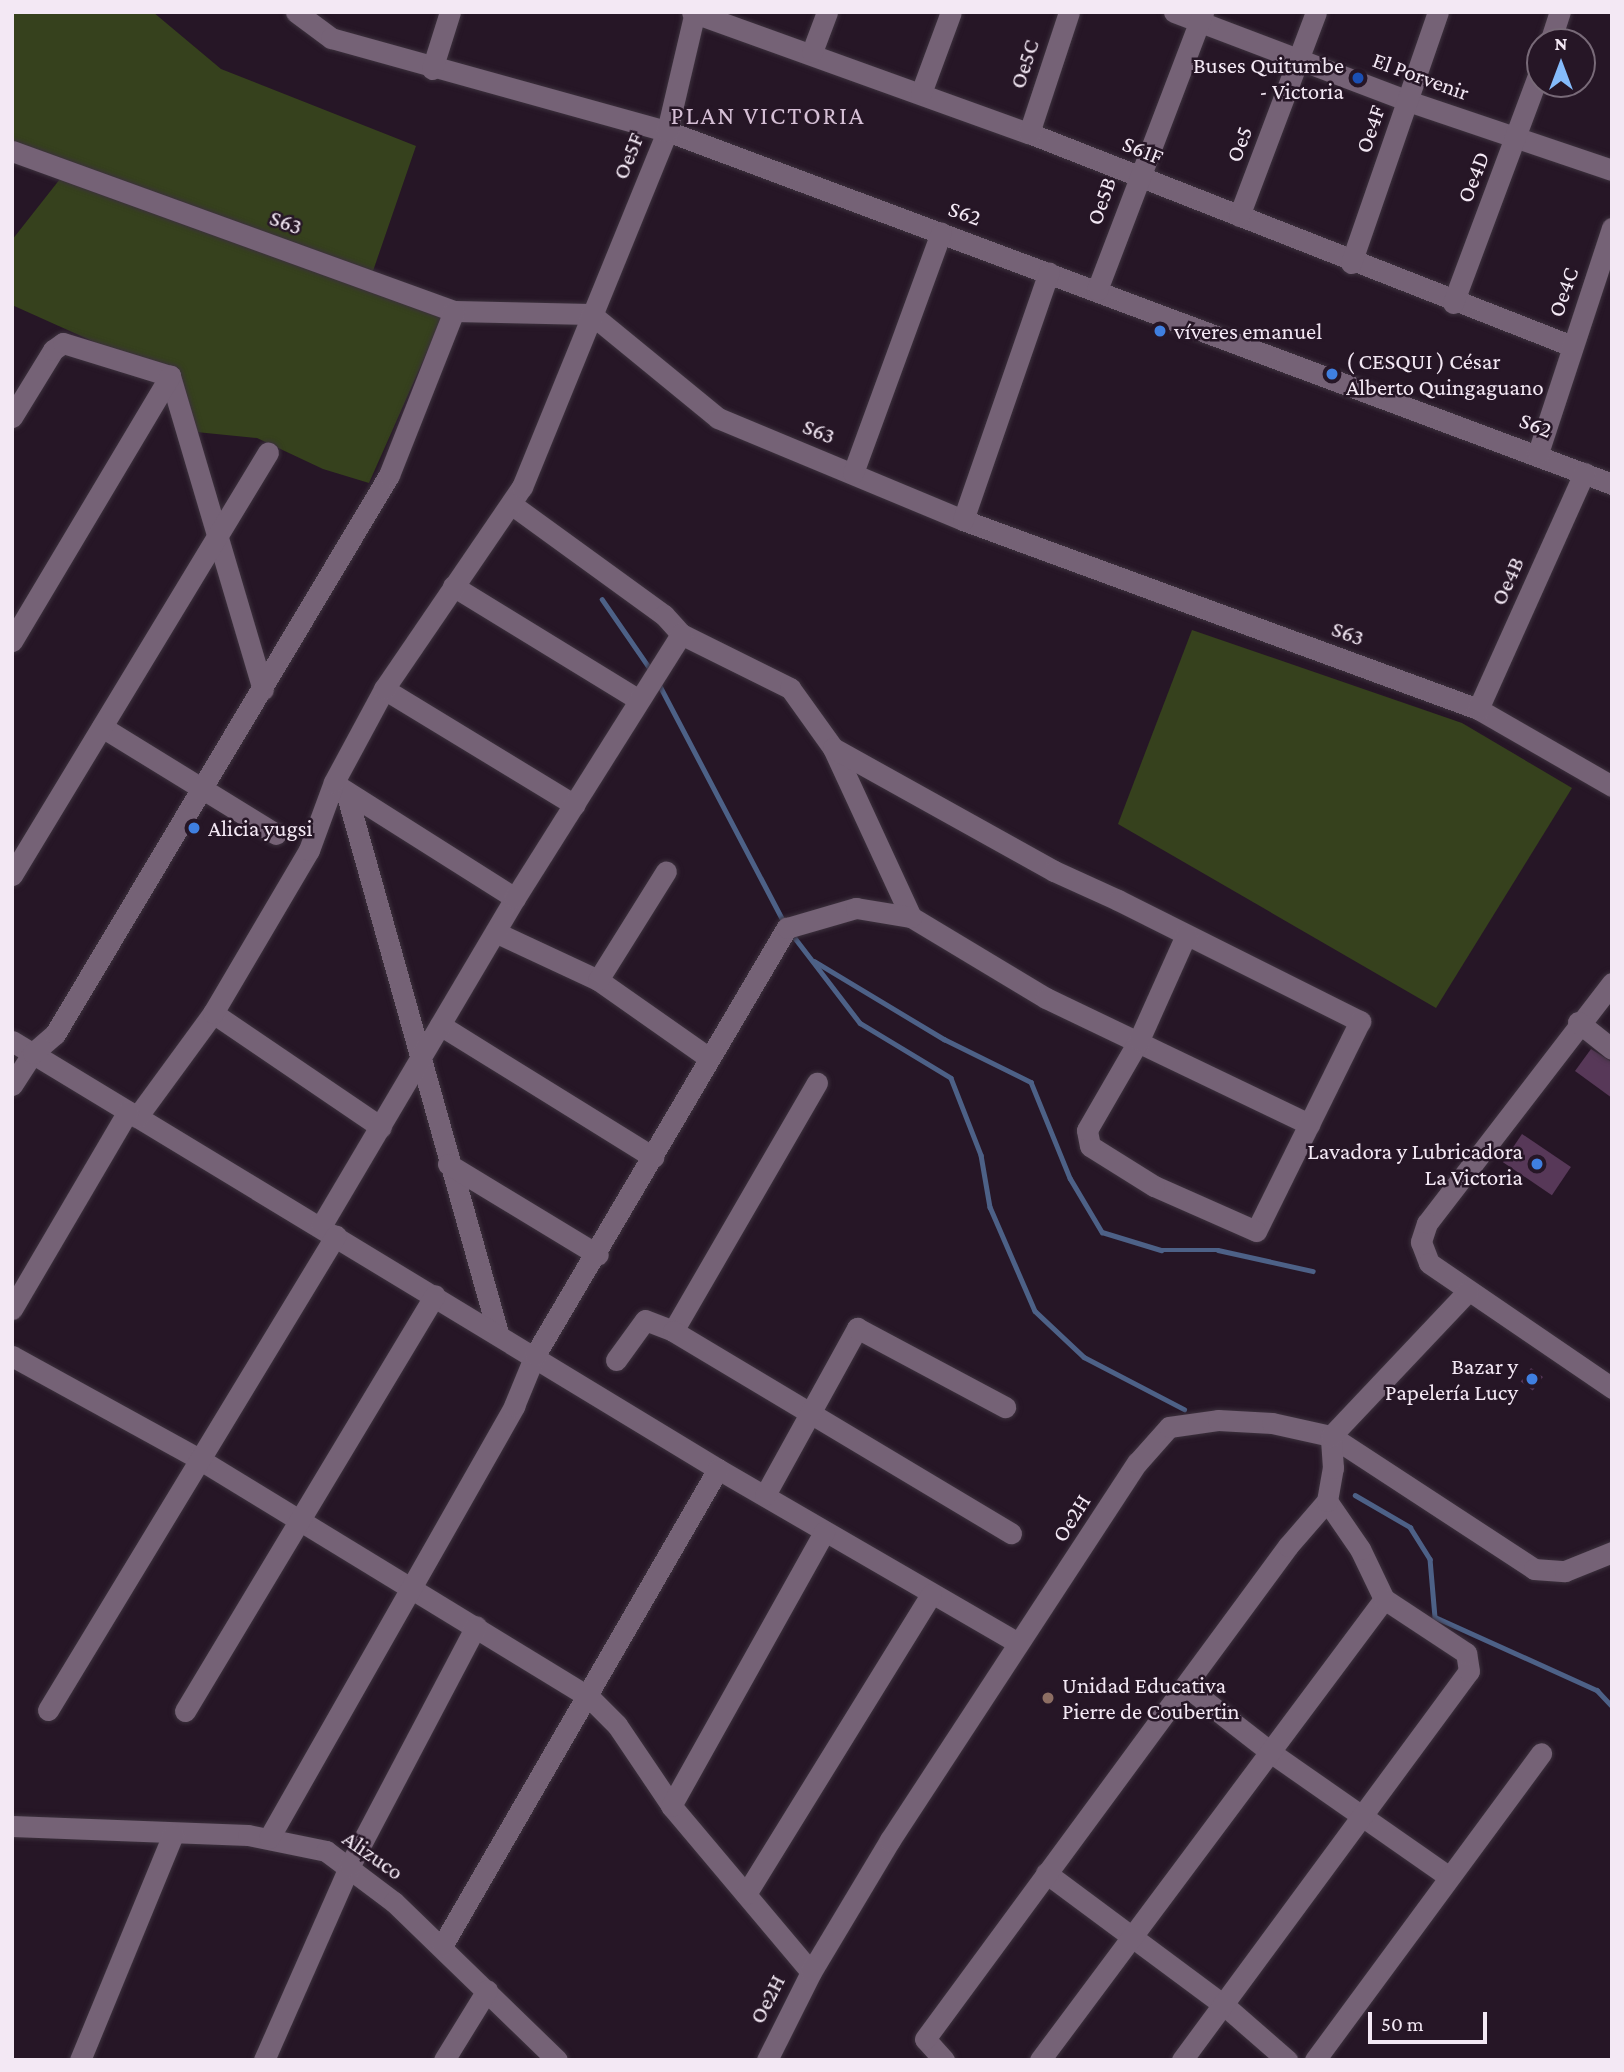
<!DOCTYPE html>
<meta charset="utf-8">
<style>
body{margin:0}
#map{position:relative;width:1624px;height:2072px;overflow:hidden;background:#261626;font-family:"Crimson Pro",serif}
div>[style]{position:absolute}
.green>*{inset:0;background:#36411d}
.stream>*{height:4.5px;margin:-2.25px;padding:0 2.25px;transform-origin:2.25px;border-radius:2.25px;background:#4d6187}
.building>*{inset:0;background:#573858;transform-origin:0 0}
.roads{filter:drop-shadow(0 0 2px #3c313d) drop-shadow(0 0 2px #3c313d)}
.minor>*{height:21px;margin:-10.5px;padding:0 10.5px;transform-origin:10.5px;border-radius:10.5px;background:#756276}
.dots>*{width:19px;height:19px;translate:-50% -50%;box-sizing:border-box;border:4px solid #261626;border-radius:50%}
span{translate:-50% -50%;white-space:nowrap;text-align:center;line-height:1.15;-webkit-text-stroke:5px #261626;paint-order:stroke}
.street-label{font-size:23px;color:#f3e8f4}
.poi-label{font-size:23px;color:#f3e8f4}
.right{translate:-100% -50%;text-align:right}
.left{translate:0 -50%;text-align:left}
.quarter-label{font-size:26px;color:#d5bfd5;letter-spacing:2px}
.frame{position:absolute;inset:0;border:14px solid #f3e8f4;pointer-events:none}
.north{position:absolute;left:1526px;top:28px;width:70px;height:70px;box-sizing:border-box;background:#261626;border:2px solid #786a78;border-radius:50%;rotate:0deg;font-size:19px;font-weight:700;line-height:28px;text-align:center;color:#f3e8f4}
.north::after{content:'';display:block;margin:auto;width:24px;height:32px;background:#85bbfb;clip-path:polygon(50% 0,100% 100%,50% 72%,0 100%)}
.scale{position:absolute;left:1368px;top:2012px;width:119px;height:32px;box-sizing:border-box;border:4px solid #f3e8f4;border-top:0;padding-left:9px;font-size:21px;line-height:24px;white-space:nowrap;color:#f3e8f4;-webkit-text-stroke:5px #261626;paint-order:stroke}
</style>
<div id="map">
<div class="green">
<i style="clip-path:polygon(12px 12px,153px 12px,221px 69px,416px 146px,373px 271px,12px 141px)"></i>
<i style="clip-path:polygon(60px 179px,443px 316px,369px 483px,323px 469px,257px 438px,186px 431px,170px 376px,12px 305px,12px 240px)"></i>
<i style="clip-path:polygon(1192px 630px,1462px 723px,1572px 788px,1436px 1008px,1118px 824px)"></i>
</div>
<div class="stream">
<i style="left:602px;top:599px;width:86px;rotate:55.4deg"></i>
<i style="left:659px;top:684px;width:271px;rotate:62.3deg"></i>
<i style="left:792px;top:934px;width:112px;rotate:52.6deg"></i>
<i style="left:860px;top:1023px;width:106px;rotate:31.1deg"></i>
<i style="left:951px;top:1078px;width:83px;rotate:68.7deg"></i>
<i style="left:981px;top:1155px;width:53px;rotate:80.2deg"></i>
<i style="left:990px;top:1207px;width:113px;rotate:66.6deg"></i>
<i style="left:1035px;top:1311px;width:67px;rotate:43.2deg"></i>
<i style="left:1084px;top:1357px;width:113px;rotate:27.5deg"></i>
<i style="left:814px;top:961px;width:152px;rotate:31deg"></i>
<i style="left:944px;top:1039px;width:97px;rotate:26.3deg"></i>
<i style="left:1031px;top:1082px;width:104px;rotate:67.9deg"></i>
<i style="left:1070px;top:1178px;width:63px;rotate:59.3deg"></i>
<i style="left:1102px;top:1232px;width:62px;rotate:17deg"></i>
<i style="left:1161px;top:1250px;width:57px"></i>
<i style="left:1218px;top:1250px;width:97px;rotate:12.5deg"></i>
<i style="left:1355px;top:1495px;width:64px;rotate:30.2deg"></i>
<i style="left:1410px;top:1527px;width:38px;rotate:58deg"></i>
<i style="left:1430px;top:1559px;width:58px;rotate:85.1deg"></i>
<i style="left:1435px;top:1617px;width:178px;rotate:24.3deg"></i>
<i style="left:1597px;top:1690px;width:22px;rotate:47deg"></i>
</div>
<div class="building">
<i style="clip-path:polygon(1591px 1049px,1612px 1062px,1612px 1098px,1575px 1071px)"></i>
<i style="left:1522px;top:1134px;width:59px;height:34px;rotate:34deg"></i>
<i style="left:1531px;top:1368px;width:15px;height:17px;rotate:37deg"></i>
</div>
<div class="roads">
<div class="minor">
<i style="left:296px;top:12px;width:44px;rotate:36.6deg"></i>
<i style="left:331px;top:38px;width:349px;rotate:15.5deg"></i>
<i style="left:667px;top:131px;width:1009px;rotate:20.48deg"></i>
<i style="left:692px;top:12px;width:358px;rotate:19.8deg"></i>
<i style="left:1029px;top:133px;width:583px;rotate:21.42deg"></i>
<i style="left:1174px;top:12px;width:250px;rotate:20.8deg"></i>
<i style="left:1408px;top:101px;width:215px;rotate:18.7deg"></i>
<i style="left:1550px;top:42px;width:32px;rotate:-72deg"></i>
<i style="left:812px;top:52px;width:43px;rotate:-69.4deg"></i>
<i style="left:432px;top:69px;width:60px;rotate:-72.5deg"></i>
<i style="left:921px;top:93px;width:86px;rotate:-69.7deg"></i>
<i style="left:1029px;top:133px;width:127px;rotate:-71.7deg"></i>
<i style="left:12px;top:151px;width:470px;rotate:19.9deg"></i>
<i style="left:454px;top:311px;width:137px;rotate:1.3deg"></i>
<i style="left:591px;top:314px;width:164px;rotate:39.3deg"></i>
<i style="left:718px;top:418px;width:265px;rotate:22.6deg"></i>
<i style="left:963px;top:520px;width:549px;rotate:20.15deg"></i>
<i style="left:1478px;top:709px;width:155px;rotate:29.9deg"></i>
<i style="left:1239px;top:216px;width:218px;rotate:-69.3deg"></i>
<i style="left:1351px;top:263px;width:266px;rotate:-70.9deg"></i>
<i style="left:1097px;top:290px;width:298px;rotate:-69.1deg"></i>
<i style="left:1453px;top:303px;width:249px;rotate:-69.5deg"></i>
<i style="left:170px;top:376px;width:327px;rotate:73.5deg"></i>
<i style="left:12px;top:417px;width:79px;rotate:-58.5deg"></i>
<i style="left:53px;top:350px;width:12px;rotate:-35deg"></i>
<i style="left:63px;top:343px;width:112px;rotate:17.1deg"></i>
<i style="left:1538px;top:453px;width:237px;rotate:-71.8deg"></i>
<i style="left:853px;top:473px;width:256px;rotate:-69.9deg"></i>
<i style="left:511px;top:504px;width:189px;rotate:36deg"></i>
<i style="left:664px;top:615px;width:25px;rotate:48deg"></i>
<i style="left:681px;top:634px;width:122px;rotate:26.4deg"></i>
<i style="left:790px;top:688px;width:74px;rotate:54.4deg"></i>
<i style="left:833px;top:748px;width:186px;rotate:65.2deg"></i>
<i style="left:911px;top:917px;width:157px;rotate:31deg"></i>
<i style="left:1046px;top:998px;width:292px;rotate:25.6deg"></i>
<i style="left:963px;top:520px;width:262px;rotate:-70.9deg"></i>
<i style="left:453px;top:586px;width:218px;rotate:31.5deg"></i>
<i style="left:12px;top:641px;width:309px;rotate:-59.2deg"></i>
<i style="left:384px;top:689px;width:223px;rotate:31.3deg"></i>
<i style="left:1478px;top:709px;width:259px;rotate:-65.8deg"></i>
<i style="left:102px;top:727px;width:204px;rotate:31.6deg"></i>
<i style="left:833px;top:748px;width:253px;rotate:29.1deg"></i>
<i style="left:1054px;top:871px;width:70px;rotate:24.4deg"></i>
<i style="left:1118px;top:900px;width:271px;rotate:26.6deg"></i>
<i style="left:1360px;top:1021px;width:234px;rotate:116.3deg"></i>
<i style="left:1256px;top:1231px;width:111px;rotate:-156.2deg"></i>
<i style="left:1154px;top:1186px;width:75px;rotate:-148deg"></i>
<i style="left:1090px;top:1146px;width:16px;rotate:-101deg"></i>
<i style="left:1087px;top:1130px;width:104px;rotate:-60deg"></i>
<i style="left:1139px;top:1040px;width:115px;rotate:-65.9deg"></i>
<i style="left:341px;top:788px;width:206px;rotate:32.3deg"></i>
<i style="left:346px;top:792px;width:562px;rotate:74.31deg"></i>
<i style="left:12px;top:875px;width:494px;rotate:-58.8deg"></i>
<i style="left:497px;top:933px;width:111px;rotate:25deg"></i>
<i style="left:598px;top:980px;width:136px;rotate:35.1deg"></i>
<i style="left:598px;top:980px;width:128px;rotate:-58deg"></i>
<i style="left:1612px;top:983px;width:303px;rotate:127.6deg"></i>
<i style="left:1427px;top:1223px;width:20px;rotate:108deg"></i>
<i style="left:1421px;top:1242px;width:22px;rotate:69deg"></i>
<i style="left:1429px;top:1263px;width:222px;rotate:34.3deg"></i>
<i style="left:213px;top:1013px;width:203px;rotate:34.2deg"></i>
<i style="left:1578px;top:1022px;width:43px;rotate:38.5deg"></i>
<i style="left:440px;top:1025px;width:251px;rotate:31.8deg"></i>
<i style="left:12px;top:1041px;width:826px;rotate:31.23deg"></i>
<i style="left:718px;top:1469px;width:345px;rotate:30.1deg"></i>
<i style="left:12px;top:1085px;width:38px;rotate:-57deg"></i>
<i style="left:33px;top:1053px;width:29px;rotate:-41deg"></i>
<i style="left:55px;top:1034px;width:651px;rotate:-59.14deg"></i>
<i style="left:389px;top:475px;width:176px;rotate:-68.4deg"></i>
<i style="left:137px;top:1117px;width:129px;rotate:-53.8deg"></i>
<i style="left:213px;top:1013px;width:189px;rotate:-59.5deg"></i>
<i style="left:309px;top:850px;width:72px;rotate:-69.8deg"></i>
<i style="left:334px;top:782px;width:106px;rotate:-61.7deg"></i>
<i style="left:384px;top:689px;width:245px;rotate:-55.7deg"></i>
<i style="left:522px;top:487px;width:384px;rotate:-67.8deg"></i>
<i style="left:667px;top:131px;width:122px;rotate:-76.8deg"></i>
<i style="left:448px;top:1164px;width:175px;rotate:31.2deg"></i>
<i style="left:321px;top:1226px;width:381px;rotate:-59.4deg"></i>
<i style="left:515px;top:898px;width:312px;rotate:-57.8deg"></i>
<i style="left:12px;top:1309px;width:229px;rotate:-59.6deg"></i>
<i style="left:673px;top:1331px;width:287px;rotate:-59.9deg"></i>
<i style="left:12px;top:1356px;width:213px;rotate:28.8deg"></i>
<i style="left:199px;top:1459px;width:456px;rotate:31.4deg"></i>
<i style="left:588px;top:1696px;width:41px;rotate:45deg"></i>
<i style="left:617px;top:1725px;width:100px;rotate:56deg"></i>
<i style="left:673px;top:1808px;width:214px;rotate:49.9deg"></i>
<i style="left:616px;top:1360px;width:49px;rotate:-54.1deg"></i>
<i style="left:645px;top:1320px;width:30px;rotate:21deg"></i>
<i style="left:673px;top:1331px;width:394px;rotate:30.9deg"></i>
<i style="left:765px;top:1495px;width:191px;rotate:-61.1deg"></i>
<i style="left:857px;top:1328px;width:168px;rotate:28.1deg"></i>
<i style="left:1187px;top:1687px;width:109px;rotate:37.9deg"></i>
<i style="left:1273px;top:1754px;width:213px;rotate:34.9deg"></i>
<i style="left:48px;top:1710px;width:555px;rotate:-58.77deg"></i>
<i style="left:185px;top:1711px;width:485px;rotate:-59deg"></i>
<i style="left:671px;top:1806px;width:314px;rotate:-60.8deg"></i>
<i style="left:12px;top:1826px;width:236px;rotate:2.2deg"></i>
<i style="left:248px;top:1835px;width:80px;rotate:11.6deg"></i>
<i style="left:326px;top:1851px;width:85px;rotate:36.9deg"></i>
<i style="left:394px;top:1902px;width:227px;rotate:44.1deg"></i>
<i style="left:269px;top:1838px;width:497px;rotate:-60.4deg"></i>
<i style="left:514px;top:1406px;width:55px;rotate:-67.6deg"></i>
<i style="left:535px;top:1355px;width:496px;rotate:-59.5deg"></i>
<i style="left:787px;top:928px;width:72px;rotate:-16.2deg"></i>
<i style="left:856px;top:908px;width:56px;rotate:9.3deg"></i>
<i style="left:1046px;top:1873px;width:222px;rotate:36.6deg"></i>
<i style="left:1224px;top:2005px;width:84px;rotate:41.1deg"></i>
<i style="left:746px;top:1894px;width:352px;rotate:-58.3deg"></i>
<i style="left:442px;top:1946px;width:551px;rotate:-59.95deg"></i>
<i style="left:80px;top:2060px;width:244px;rotate:-67.6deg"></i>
<i style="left:264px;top:2060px;width:213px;rotate:-66.2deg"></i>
<i style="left:350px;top:1865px;width:270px;rotate:-62.2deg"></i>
<i style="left:444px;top:2060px;width:82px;rotate:-58.4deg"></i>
<i style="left:767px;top:2060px;width:98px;rotate:-63.4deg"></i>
<i style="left:811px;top:1972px;width:154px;rotate:-59.1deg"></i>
<i style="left:890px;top:1840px;width:451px;rotate:-56.8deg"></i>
<i style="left:1137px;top:1463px;width:48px;rotate:-48.4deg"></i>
<i style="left:1169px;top:1427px;width:49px;rotate:-8.1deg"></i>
<i style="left:1218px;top:1420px;width:54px;rotate:3.2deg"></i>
<i style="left:1272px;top:1423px;width:60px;rotate:12.4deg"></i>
<i style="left:1331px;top:1436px;width:243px;rotate:33.2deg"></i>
<i style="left:1534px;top:1569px;width:31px;rotate:4deg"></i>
<i style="left:1565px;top:1571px;width:51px;rotate:-22deg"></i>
<i style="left:944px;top:2060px;width:28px;rotate:-132deg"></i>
<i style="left:925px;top:2039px;width:612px;rotate:-53.64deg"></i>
<i style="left:1288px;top:1546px;width:60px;rotate:-49.1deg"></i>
<i style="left:1040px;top:2060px;width:575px;rotate:-53.27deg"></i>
<i style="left:1384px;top:1599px;width:55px;rotate:-115.6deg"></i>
<i style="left:1360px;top:1549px;width:58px;rotate:-124.5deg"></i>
<i style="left:1327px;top:1501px;width:34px;rotate:-80deg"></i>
<i style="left:1333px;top:1468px;width:32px;rotate:-94deg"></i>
<i style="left:1331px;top:1436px;width:199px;rotate:-46.6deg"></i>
<i style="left:1182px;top:2060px;width:483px;rotate:-53.6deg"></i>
<i style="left:1469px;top:1671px;width:18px;rotate:-99deg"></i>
<i style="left:1466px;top:1653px;width:98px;rotate:-146.6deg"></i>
<i style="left:1315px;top:2060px;width:381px;rotate:-53.6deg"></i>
</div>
</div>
<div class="dots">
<i style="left:1358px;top:78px;background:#1a4fb4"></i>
<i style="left:1160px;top:331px;background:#3f7fe0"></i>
<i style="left:1332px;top:374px;background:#3f7fe0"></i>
<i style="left:194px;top:828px;background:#3f7fe0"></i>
<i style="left:1537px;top:1164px;background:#3f7fe0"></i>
<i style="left:1532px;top:1379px;background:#3f7fe0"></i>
<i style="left:1048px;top:1698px;background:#8d6e63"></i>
</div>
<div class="street-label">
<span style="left:1024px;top:64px;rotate:-72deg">Oe5C</span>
<span style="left:1421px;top:76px;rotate:20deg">El Porvenir</span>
<span style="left:1370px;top:129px;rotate:-71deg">Oe4F</span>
<span style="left:1239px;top:144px;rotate:-69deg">Oe5</span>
<span style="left:1143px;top:150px;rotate:22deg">S61F</span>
<span style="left:628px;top:156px;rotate:-68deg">Oe5F</span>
<span style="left:1473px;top:177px;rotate:-69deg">Oe4D</span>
<span style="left:1101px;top:201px;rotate:-71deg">Oe5B</span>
<span style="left:965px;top:213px;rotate:20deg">S62</span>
<span style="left:286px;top:222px;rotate:20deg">S63</span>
<span style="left:1563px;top:292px;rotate:-71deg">Oe4C</span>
<span style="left:1536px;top:425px;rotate:21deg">S62</span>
<span style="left:819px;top:431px;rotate:22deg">S63</span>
<span style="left:1507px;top:581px;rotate:-66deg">Oe4B</span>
<span style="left:1348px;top:633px;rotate:20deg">S63</span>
<span style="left:1071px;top:1518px;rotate:-58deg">Oe2H</span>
<span style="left:373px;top:1855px;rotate:35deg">Alizuco</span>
<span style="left:767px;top:1999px;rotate:-63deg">Oe2H</span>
</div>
<div class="poi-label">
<span class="right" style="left:1344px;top:78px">Buses Quitumbe<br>- Victoria</span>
<span class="left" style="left:1174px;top:331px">víveres emanuel</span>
<span class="left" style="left:1346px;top:374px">( CESQUI ) César<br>Alberto Quingaguano</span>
<span class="left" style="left:208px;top:828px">Alicia yugsi</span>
<span class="right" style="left:1523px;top:1164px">Lavadora y Lubricadora<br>La Victoria</span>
<span class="right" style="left:1518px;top:1379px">Bazar y<br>Papelería Lucy</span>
<span class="left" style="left:1062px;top:1698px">Unidad Educativa<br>Pierre de Coubertin</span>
</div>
<div class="quarter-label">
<span style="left:768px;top:116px">PLAN VICTORIA</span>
</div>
<div class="frame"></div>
<div class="north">N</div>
<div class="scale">50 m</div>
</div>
